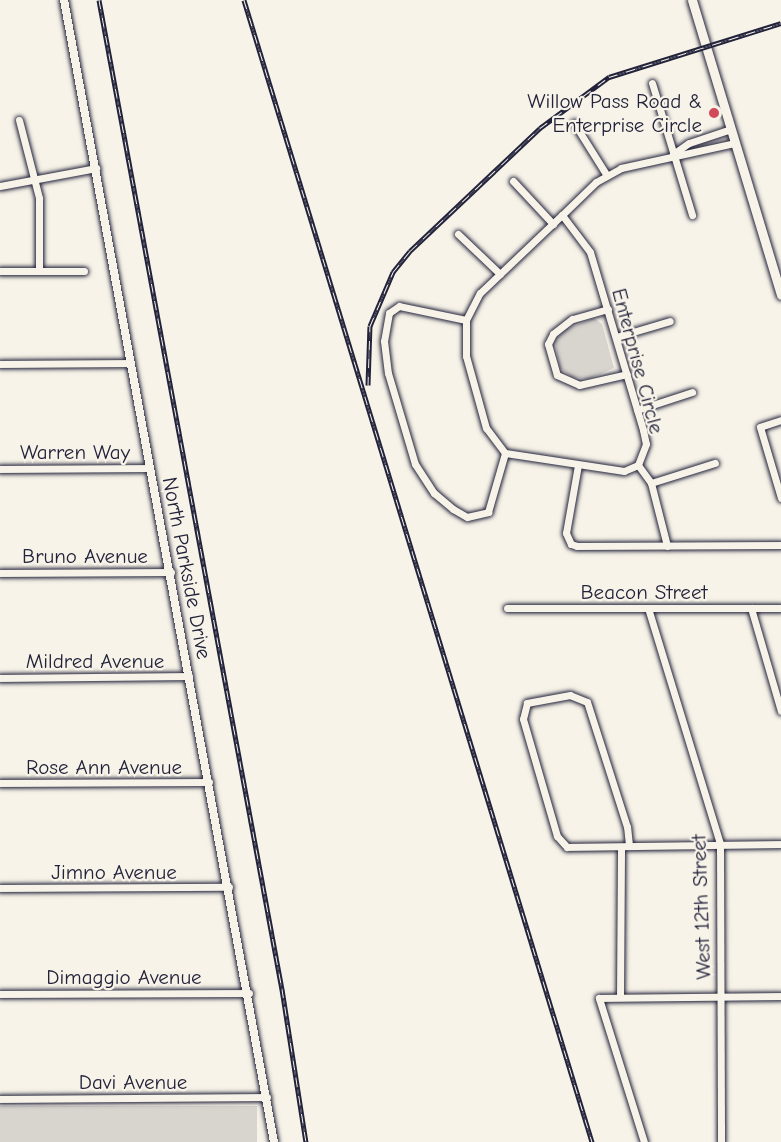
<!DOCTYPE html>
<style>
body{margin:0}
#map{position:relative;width:781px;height:1142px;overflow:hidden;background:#f7f3e8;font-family:"Comic Neue",sans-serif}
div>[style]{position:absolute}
.green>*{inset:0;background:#d8d5cf;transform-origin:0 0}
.roads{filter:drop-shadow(0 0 2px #22223b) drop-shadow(0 0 2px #22223b)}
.minor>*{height:7px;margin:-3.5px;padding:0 3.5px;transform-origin:3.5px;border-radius:3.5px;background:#f7f3e8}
.tertiary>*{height:8px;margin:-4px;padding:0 4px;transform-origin:4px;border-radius:4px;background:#f7f3e8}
.secondary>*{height:9px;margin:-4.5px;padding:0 4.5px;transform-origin:4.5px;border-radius:4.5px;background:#f7f3e8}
.rail>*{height:5px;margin-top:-2.5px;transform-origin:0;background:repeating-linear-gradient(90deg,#f7f3e8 0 9px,#22223b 0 18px);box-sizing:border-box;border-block:2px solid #22223b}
.dots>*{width:16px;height:16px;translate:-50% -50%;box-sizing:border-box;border:3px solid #f7f3e8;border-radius:50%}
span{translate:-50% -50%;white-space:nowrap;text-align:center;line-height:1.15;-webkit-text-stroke:4.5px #f7f3e8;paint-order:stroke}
.poi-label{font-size:21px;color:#22223b}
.right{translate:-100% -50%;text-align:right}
.street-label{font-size:21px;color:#22223b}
</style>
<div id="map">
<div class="green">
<i style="clip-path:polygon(594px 318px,602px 324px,614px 368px,588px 379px,572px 377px,560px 368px,555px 341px,564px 330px)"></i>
<i style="left:0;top:1106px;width:257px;height:36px"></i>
</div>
<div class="roads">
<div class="minor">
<i style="left:652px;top:83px;width:138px;rotate:73.1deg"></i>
<i style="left:19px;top:120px;width:81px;rotate:75.6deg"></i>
<i style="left:39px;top:198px;width:73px;rotate:90deg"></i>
<i style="left:574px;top:123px;width:60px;rotate:57.9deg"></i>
<i style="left:673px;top:154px;width:19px;rotate:-35deg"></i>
<i style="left:689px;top:143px;width:44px;rotate:-18.4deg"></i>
<i style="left:513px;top:181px;width:59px;rotate:47.1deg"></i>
<i style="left:0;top:186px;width:98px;rotate:-10.6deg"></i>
<i style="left:562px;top:215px;width:46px;rotate:52.9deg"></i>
<i style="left:590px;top:252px;width:186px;rotate:73.4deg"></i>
<i style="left:643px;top:430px;width:14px;rotate:78deg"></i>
<i style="left:646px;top:444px;width:22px;rotate:111deg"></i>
<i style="left:638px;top:465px;width:15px;rotate:157deg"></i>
<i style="left:624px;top:471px;width:120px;rotate:-171.4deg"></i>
<i style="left:505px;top:453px;width:31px;rotate:-127deg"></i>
<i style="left:486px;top:428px;width:75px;rotate:-105.5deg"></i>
<i style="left:466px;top:356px;width:36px;rotate:-90deg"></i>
<i style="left:466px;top:320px;width:30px;rotate:-63deg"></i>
<i style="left:480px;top:293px;width:113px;rotate:-43.6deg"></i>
<i style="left:562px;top:215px;width:47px;rotate:-44.1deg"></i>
<i style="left:596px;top:182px;width:29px;rotate:-29deg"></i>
<i style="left:621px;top:168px;width:117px;rotate:-12.4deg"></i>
<i style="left:458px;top:234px;width:58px;rotate:43.6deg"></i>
<i style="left:0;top:271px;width:84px"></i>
<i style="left:608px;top:309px;width:37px;rotate:164deg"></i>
<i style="left:572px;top:319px;width:24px;rotate:142deg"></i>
<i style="left:553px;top:334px;width:11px;rotate:117deg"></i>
<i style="left:548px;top:344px;width:32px;rotate:74deg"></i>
<i style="left:557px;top:375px;width:24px;rotate:24deg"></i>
<i style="left:579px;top:385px;width:49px;rotate:-12.9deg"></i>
<i style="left:466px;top:320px;width:68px;rotate:-168.2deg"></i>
<i style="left:399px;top:306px;width:12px;rotate:145deg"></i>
<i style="left:389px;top:313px;width:28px;rotate:100deg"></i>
<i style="left:384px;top:341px;width:32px;rotate:83deg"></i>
<i style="left:388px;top:373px;width:95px;rotate:73.5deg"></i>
<i style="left:415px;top:464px;width:35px;rotate:57deg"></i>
<i style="left:434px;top:493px;width:25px;rotate:40deg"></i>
<i style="left:453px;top:509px;width:16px;rotate:30deg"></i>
<i style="left:467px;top:517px;width:22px;rotate:-13deg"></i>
<i style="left:488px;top:512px;width:61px;rotate:-73.9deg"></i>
<i style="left:616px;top:337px;width:56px;rotate:-16.5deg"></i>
<i style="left:0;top:364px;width:131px;rotate:-0.4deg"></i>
<i style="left:637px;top:410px;width:58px;rotate:-18.1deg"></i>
<i style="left:781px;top:420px;width:22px;rotate:162deg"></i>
<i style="left:760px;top:427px;width:74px;rotate:73.5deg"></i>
<i style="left:578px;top:465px;width:69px;rotate:100deg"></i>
<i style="left:566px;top:533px;width:12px;rotate:66deg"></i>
<i style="left:571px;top:544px;width:6px;rotate:18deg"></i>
<i style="left:577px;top:546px;width:204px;rotate:-0.3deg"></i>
<i style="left:638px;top:465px;width:22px;rotate:54deg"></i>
<i style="left:651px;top:483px;width:65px;rotate:75.7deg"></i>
<i style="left:0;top:469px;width:150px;rotate:-0.4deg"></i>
<i style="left:651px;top:483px;width:67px;rotate:-17.4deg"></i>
<i style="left:0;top:573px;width:171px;rotate:-0.3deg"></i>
<i style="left:507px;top:608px;width:274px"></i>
<i style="left:648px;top:608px;width:247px;rotate:73deg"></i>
<i style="left:720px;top:844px;width:298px;rotate:89.8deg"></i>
<i style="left:751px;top:608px;width:107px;rotate:73.8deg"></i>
<i style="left:0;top:678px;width:189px;rotate:-0.6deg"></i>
<i style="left:0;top:783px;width:209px;rotate:-0.3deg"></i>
<i style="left:629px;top:845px;width:18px;rotate:-96deg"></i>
<i style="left:627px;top:827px;width:131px;rotate:-107.7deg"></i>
<i style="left:587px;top:702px;width:18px;rotate:-158deg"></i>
<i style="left:570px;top:695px;width:44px;rotate:169.5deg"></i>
<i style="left:527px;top:703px;width:16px;rotate:104deg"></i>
<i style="left:523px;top:719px;width:122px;rotate:73.8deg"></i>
<i style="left:557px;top:836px;width:15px;rotate:48deg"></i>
<i style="left:567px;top:847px;width:214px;rotate:-0.8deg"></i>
<i style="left:0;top:888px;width:229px;rotate:-0.3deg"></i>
<i style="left:0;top:994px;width:249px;rotate:-0.2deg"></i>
<i style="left:620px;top:997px;width:150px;rotate:-89.6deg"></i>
<i style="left:0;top:1099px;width:267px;rotate:-0.4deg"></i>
<i style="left:644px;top:1142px;width:151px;rotate:-107.4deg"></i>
<i style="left:599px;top:998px;width:182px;rotate:-0.6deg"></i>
</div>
<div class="tertiary">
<i style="left:64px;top:0;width:1161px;rotate:79.58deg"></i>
</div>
<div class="secondary">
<i style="left:692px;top:0;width:308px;rotate:73.2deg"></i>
</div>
</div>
<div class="rail">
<i style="left:99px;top:0;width:1006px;rotate:79.52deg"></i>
<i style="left:282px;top:989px;width:155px;rotate:81.1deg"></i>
<i style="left:244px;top:0;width:1194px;rotate:73.05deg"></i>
<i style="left:368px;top:385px;width:59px;rotate:-88.1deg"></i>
<i style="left:370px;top:326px;width:59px;rotate:-66.9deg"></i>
<i style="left:393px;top:272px;width:27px;rotate:-51deg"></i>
<i style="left:410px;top:251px;width:179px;rotate:-43.4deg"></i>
<i style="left:540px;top:128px;width:86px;rotate:-36.5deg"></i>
<i style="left:609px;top:77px;width:180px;rotate:-17.4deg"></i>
</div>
<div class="dots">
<i style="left:714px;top:113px;background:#d1495b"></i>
</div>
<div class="poi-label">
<span class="right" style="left:702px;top:113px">Willow Pass Road &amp;<br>Enterprise Circle</span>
</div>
<div class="street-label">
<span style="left:638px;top:361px;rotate:75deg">Enterprise Circle</span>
<span style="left:75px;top:452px">Warren Way</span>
<span style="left:85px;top:556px">Bruno Avenue</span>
<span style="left:187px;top:568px;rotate:79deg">North Parkside Drive</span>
<span style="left:644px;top:592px">Beacon Street</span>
<span style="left:95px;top:661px">Mildred Avenue</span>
<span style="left:104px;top:767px">Rose Ann Avenue</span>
<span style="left:114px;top:872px">Jimno Avenue</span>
<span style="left:701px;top:907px;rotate:-92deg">West 12th Street</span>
<span style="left:124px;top:977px">Dimaggio Avenue</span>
<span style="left:133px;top:1082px">Davi Avenue</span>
</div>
</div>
